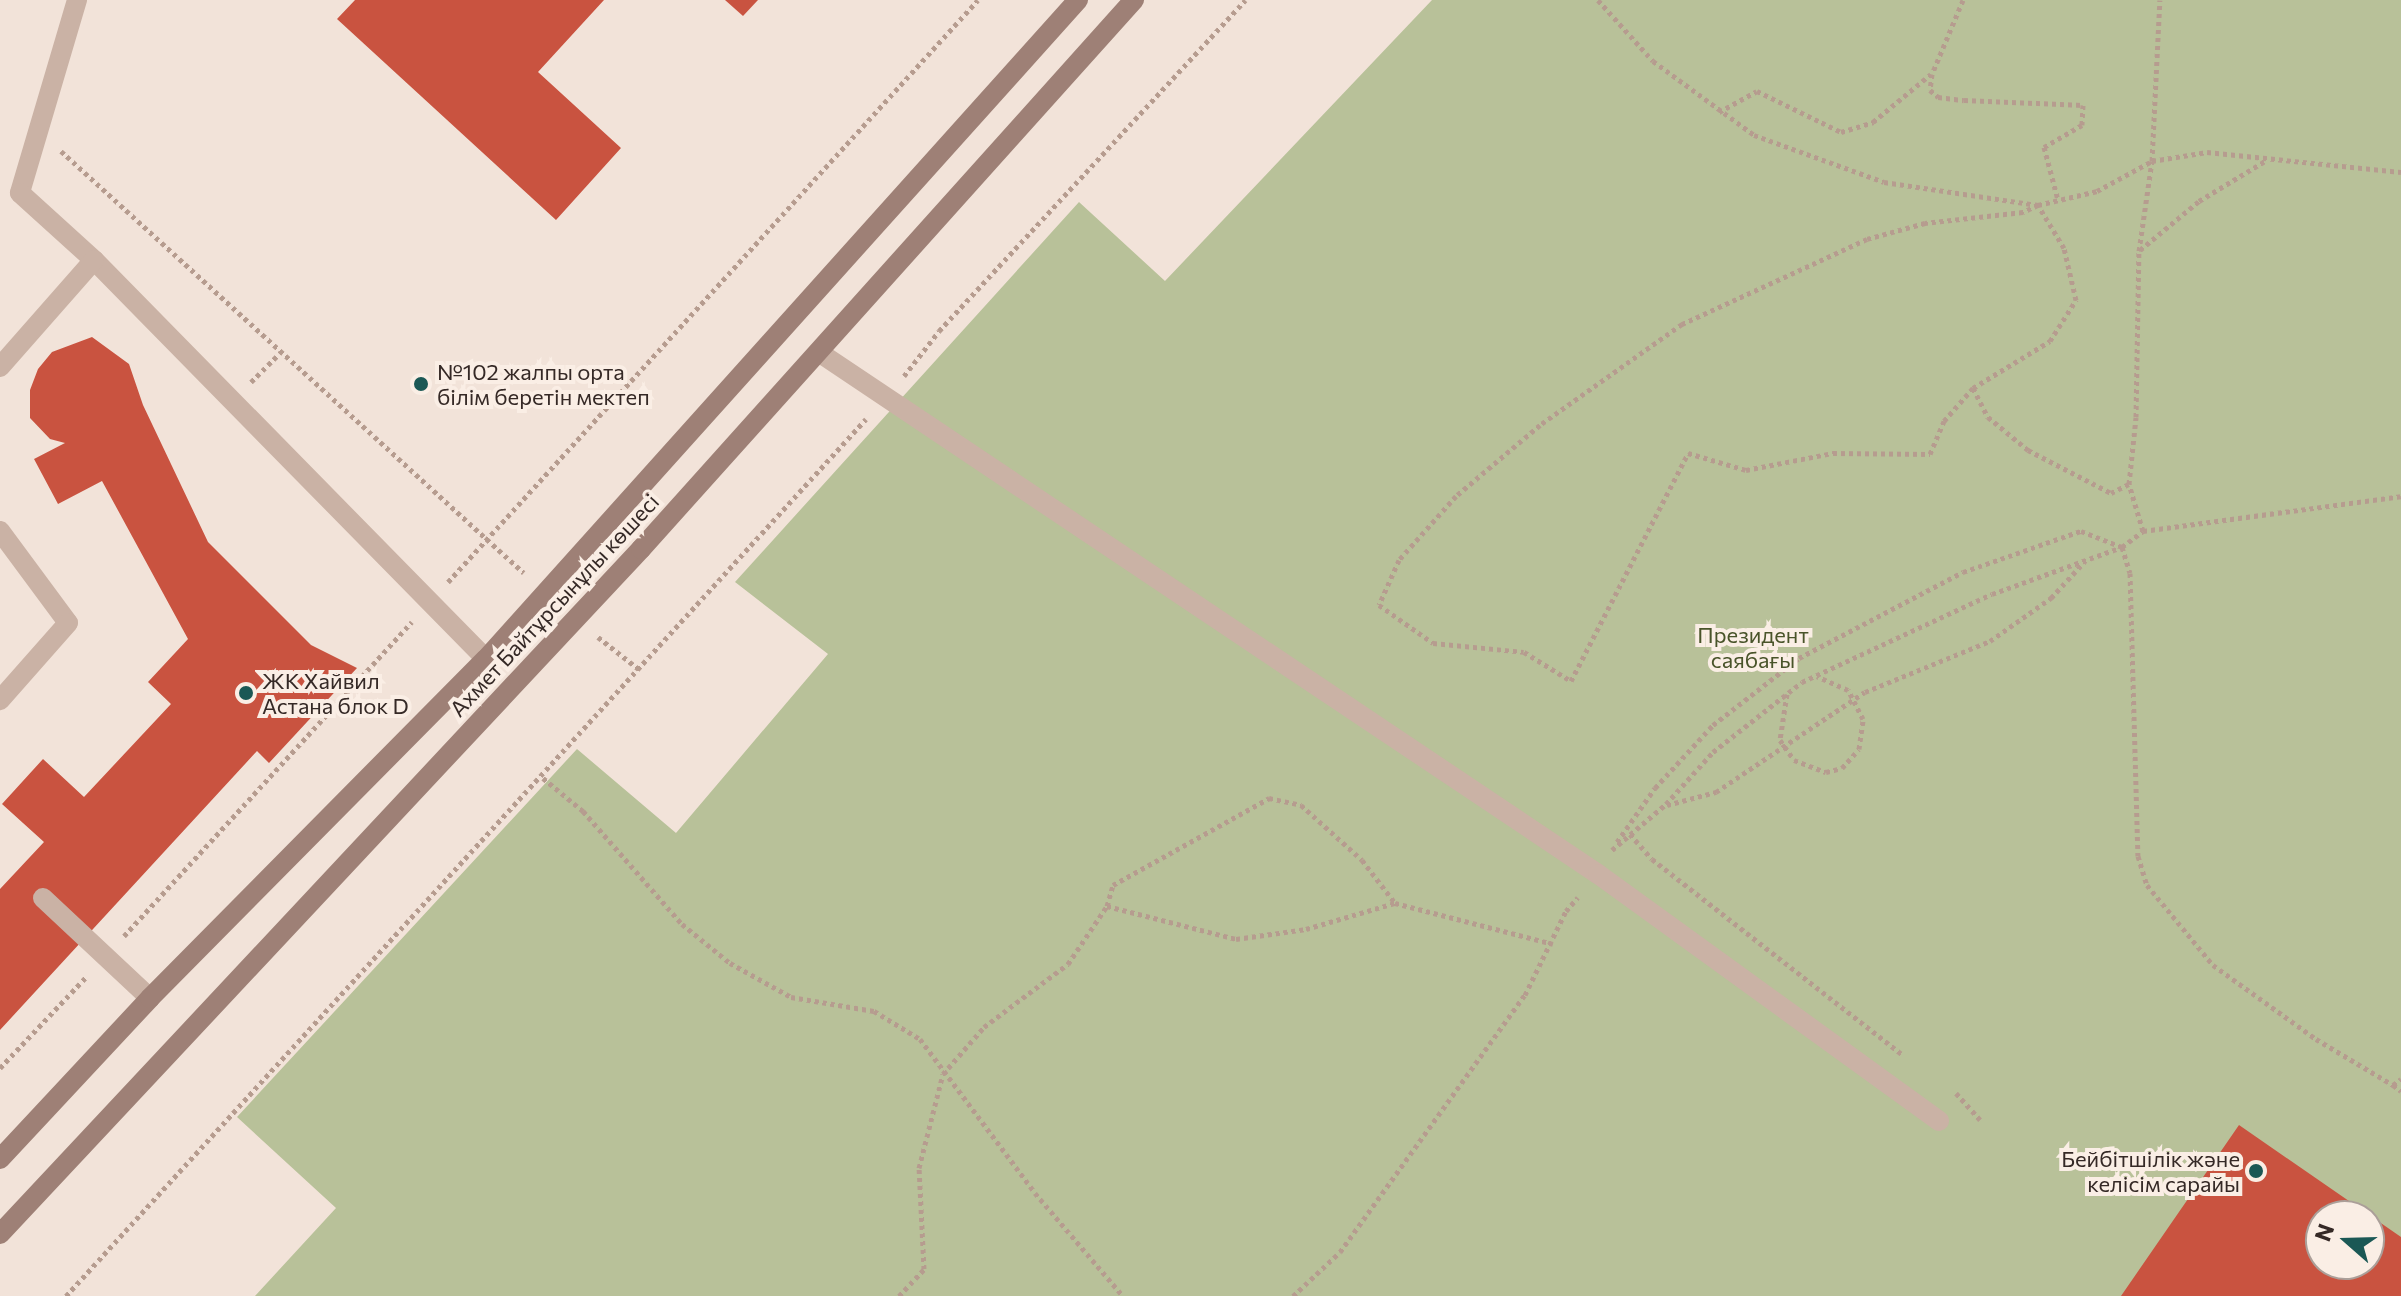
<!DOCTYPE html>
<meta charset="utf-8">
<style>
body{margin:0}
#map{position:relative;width:2401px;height:1296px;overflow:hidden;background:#f2e3d9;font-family:Commissioner,sans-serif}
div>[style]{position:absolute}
.green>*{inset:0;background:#b8c199}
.building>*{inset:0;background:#c95340}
.path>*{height:5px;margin-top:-2.5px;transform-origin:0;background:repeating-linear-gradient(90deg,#b69c8f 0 4px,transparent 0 8px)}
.lane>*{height:20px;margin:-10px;padding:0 10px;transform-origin:10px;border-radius:10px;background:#cab2a5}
.secondary>*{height:20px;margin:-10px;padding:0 10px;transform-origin:10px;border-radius:10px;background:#9e8076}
.dots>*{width:22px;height:22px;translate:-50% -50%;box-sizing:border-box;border:4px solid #faeee5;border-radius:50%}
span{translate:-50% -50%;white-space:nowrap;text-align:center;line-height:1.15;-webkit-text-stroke:8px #faeee5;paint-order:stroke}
.poi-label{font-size:22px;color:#352926}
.left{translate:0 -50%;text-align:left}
.right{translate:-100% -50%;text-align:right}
.street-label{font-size:22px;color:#352926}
.park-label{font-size:22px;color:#49542a}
.north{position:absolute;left:2305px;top:1200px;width:80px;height:80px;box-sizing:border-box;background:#faeee5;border:2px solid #ab9f99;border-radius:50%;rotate:290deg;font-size:22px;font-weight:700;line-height:32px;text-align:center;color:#352926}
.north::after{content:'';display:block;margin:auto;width:28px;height:36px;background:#1b5855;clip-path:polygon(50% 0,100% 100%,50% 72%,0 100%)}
</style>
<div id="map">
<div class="green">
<i style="clip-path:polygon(evenodd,1432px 0,2401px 0,2401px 1296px,255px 1296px,336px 1208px,237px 1117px,577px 749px,676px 833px,828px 654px,735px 582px,1079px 202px,1165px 281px,1432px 0,2321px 1216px,2369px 1216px,2369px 1264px,2321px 1264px,2321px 1216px)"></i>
</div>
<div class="building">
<i style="clip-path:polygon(355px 0,604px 0,538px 72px,621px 148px,556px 220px,337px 19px)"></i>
<i style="clip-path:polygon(725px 0,758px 0,743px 16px)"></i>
<i style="clip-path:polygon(92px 337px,129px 364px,143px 405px,208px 542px,311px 645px,357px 668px,269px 763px,257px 751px,0 1030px,0 889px,44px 842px,2px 804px,43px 759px,84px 797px,171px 704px,148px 682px,188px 639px,102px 481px,58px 504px,34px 459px,65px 443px,50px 439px,30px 418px,30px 390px,38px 369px,52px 352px)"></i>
<i style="clip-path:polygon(evenodd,2239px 1125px,2401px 1237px,2401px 1296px,2121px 1296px,2239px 1125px,2321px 1216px,2369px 1216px,2369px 1264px,2321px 1264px,2321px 1216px)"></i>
</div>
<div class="path">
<i style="left:1598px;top:0;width:82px;rotate:48deg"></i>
<i style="left:1653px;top:61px;width:125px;rotate:36.2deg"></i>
<i style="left:1754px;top:135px;width:138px;rotate:19.9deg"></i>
<i style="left:1884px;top:182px;width:156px;rotate:8.5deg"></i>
<i style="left:2038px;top:205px;width:61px;rotate:-13.3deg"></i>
<i style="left:2097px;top:191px;width:63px;rotate:-28.6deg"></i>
<i style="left:2152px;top:161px;width:56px;rotate:-9.3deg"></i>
<i style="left:2207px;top:152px;width:195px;rotate:5.9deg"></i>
<i style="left:1963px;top:0;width:80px;rotate:112.7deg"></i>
<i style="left:1932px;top:74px;width:16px;rotate:97deg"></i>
<i style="left:1930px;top:90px;width:11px;rotate:41deg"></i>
<i style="left:1938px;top:97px;width:26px;rotate:7deg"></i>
<i style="left:1964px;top:100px;width:119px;rotate:2.4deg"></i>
<i style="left:2083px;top:105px;width:20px;rotate:93deg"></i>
<i style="left:2082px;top:125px;width:44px;rotate:149.9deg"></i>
<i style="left:2044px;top:147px;width:55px;rotate:75.2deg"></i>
<i style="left:1719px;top:112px;width:43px;rotate:-28.9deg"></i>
<i style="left:1757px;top:91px;width:93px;rotate:26deg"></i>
<i style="left:1841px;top:132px;width:34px;rotate:-17deg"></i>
<i style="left:1873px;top:122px;width:75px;rotate:-39.6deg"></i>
<i style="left:61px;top:151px;width:626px;rotate:42.35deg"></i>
<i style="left:2140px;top:250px;width:77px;rotate:-39.7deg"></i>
<i style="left:2199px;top:201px;width:77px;rotate:-31.2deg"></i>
<i style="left:904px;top:376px;width:57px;rotate:-52.1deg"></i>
<i style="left:939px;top:331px;width:451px;rotate:-47.2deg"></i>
<i style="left:251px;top:382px;width:42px;rotate:-45deg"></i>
<i style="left:1973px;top:388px;width:90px;rotate:-31.4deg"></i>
<i style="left:2050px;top:341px;width:49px;rotate:-57.6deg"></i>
<i style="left:2076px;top:300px;width:53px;rotate:-103deg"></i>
<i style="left:2064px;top:248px;width:50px;rotate:-121.2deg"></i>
<i style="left:2038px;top:205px;width:17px;rotate:155deg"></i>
<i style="left:2023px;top:212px;width:99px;rotate:173.6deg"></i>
<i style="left:1925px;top:223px;width:60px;rotate:164.6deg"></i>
<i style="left:1867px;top:239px;width:204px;rotate:155.3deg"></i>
<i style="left:1682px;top:324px;width:174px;rotate:144.6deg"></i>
<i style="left:1540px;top:425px;width:110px;rotate:139.8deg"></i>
<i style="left:1456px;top:496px;width:86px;rotate:131.7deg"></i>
<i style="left:1399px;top:560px;width:49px;rotate:114deg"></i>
<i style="left:1379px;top:605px;width:66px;rotate:35.1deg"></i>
<i style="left:1433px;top:643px;width:91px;rotate:5.6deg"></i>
<i style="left:1524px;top:652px;width:55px;rotate:31.7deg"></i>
<i style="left:1571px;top:681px;width:256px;rotate:-62.8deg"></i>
<i style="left:1688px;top:453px;width:60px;rotate:16.3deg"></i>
<i style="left:1746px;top:470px;width:89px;rotate:-11.1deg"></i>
<i style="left:1833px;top:453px;width:97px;rotate:0.6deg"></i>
<i style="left:1930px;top:454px;width:36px;rotate:-67deg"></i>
<i style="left:1944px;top:421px;width:44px;rotate:-48.7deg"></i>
<i style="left:1973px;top:388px;width:33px;rotate:63deg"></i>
<i style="left:1988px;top:417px;width:52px;rotate:39.5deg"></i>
<i style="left:2028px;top:450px;width:93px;rotate:27.4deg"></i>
<i style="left:2111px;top:493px;width:20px;rotate:-27deg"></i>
<i style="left:2143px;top:531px;width:260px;rotate:-7.7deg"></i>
<i style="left:448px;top:582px;width:787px;rotate:-47.68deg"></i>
<i style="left:598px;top:637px;width:53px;rotate:38.2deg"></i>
<i style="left:1787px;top:694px;width:47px;rotate:98.7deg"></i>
<i style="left:1780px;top:740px;width:24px;rotate:55deg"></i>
<i style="left:1794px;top:760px;width:34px;rotate:21deg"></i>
<i style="left:1826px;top:772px;width:16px;rotate:-14deg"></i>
<i style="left:1842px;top:768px;width:25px;rotate:-48deg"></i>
<i style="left:1859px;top:749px;width:30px;rotate:-82deg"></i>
<i style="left:1863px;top:719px;width:33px;rotate:-117deg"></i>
<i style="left:1848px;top:690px;width:34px;rotate:-156deg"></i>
<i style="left:543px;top:778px;width:52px;rotate:39.5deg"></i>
<i style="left:583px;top:811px;width:150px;rotate:48.8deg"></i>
<i style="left:682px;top:924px;width:62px;rotate:39.1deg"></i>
<i style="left:730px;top:963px;width:70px;rotate:29.1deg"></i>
<i style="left:791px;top:997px;width:84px;rotate:9.6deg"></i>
<i style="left:874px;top:1011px;width:54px;rotate:31.3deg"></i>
<i style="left:920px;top:1039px;width:192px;rotate:53.2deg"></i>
<i style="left:1035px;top:1193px;width:135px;rotate:49.5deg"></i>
<i style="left:1667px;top:805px;width:51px;rotate:-14.9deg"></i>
<i style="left:1716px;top:792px;width:179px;rotate:-33.9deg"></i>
<i style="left:1865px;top:692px;width:135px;rotate:-22.2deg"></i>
<i style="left:1990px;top:641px;width:75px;rotate:-35.2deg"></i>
<i style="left:2051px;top:598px;width:50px;rotate:-47.4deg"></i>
<i style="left:1630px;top:834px;width:33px;rotate:49deg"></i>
<i style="left:1652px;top:859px;width:318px;rotate:38deg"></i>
<i style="left:1617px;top:842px;width:66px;rotate:-54.9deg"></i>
<i style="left:1655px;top:788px;width:86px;rotate:-47.4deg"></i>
<i style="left:1713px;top:725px;width:109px;rotate:-37.9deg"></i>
<i style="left:1799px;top:658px;width:185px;rotate:-27.7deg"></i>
<i style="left:1963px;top:572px;width:125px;rotate:-19.2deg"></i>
<i style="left:2081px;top:531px;width:44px;rotate:21.3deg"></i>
<i style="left:2122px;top:547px;width:27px;rotate:73deg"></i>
<i style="left:2130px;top:573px;width:283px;rotate:88.4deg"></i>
<i style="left:2138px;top:856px;width:30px;rotate:73deg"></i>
<i style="left:2147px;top:885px;width:104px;rotate:50.5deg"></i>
<i style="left:2213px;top:965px;width:127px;rotate:35.7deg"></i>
<i style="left:2316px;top:1039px;width:90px;rotate:30.9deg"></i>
<i style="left:2393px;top:1085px;width:10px;rotate:-37deg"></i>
<i style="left:1612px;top:850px;width:71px;rotate:-40.4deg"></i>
<i style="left:1666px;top:804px;width:70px;rotate:-47.9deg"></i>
<i style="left:1713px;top:752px;width:113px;rotate:-38.2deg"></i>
<i style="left:1802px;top:682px;width:209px;rotate:-24.9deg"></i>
<i style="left:1992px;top:594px;width:138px;rotate:-19.9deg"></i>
<i style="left:2122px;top:547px;width:26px;rotate:-37deg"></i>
<i style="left:2143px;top:531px;width:49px;rotate:-106.6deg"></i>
<i style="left:2129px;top:484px;width:67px;rotate:-84deg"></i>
<i style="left:2136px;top:417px;width:166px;rotate:-89deg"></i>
<i style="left:2139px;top:251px;width:91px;rotate:-81.8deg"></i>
<i style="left:2152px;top:161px;width:161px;rotate:-87.2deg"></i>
<i style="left:1107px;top:906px;width:22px;rotate:-74deg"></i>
<i style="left:1113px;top:885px;width:179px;rotate:-29.1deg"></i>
<i style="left:1269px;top:798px;width:33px;rotate:12deg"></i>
<i style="left:1301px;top:805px;width:82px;rotate:42deg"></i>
<i style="left:1362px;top:860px;width:54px;rotate:52.5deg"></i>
<i style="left:124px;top:936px;width:426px;rotate:-47.5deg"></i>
<i style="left:0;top:1068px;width:127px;rotate:-46.6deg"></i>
<i style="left:2393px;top:1085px;width:10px;rotate:37deg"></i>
<i style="left:1956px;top:1093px;width:36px;rotate:48deg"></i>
<i style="left:66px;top:1296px;width:1187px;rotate:-47.63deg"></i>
<i style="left:899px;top:1296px;width:37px;rotate:-47deg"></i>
<i style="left:924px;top:1269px;width:101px;rotate:-92.8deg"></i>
<i style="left:919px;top:1168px;width:97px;rotate:-75.7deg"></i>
<i style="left:943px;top:1074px;width:62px;rotate:-48.9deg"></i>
<i style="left:984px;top:1027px;width:105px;rotate:-36.9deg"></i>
<i style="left:1068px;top:964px;width:70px;rotate:-56.1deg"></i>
<i style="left:1107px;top:906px;width:133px;rotate:14.3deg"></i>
<i style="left:1236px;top:939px;width:71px;rotate:-8.1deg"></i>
<i style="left:1306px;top:929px;width:93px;rotate:-16.3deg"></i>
<i style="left:1395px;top:903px;width:163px;rotate:14.5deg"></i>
<i style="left:1293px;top:1296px;width:64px;rotate:-43.1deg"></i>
<i style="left:1340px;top:1252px;width:317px;rotate:-54.3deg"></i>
<i style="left:1525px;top:995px;width:93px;rotate:-64deg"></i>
<i style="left:1566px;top:911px;width:18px;rotate:-49deg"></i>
</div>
<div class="lane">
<i style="left:77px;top:0;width:201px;rotate:106.5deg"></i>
<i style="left:20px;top:193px;width:100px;rotate:42.2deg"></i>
<i style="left:94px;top:260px;width:559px;rotate:45.51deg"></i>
<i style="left:820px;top:353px;width:936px;rotate:33.81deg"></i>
<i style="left:1598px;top:874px;width:421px;rotate:35.9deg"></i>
<i style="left:0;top:367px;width:142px;rotate:-48.7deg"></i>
<i style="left:0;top:531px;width:114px;rotate:53.5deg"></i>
<i style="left:68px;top:623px;width:103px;rotate:131.4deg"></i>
<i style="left:43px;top:898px;width:146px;rotate:43.1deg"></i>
</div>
<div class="secondary">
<i style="left:0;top:1159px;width:220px;rotate:-47deg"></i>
<i style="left:150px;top:998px;width:477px;rotate:-45.3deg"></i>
<i style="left:486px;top:659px;width:886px;rotate:-48.07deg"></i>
<i style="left:0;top:1234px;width:938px;rotate:-46.9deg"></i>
<i style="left:641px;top:549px;width:738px;rotate:-48.08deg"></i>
</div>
<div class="dots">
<i style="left:421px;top:384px;background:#1b5855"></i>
<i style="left:246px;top:693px;background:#1b5855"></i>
<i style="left:2256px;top:1171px;background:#1b5855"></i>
</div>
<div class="poi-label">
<span class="left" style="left:437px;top:384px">№102 жалпы орта<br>білім беретін мектеп</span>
<span class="left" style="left:262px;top:693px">ЖК Хайвил<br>Астана блок D</span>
<span class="right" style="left:2240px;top:1171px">Бейбітшілік және<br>келісім сарайы</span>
</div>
<div class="street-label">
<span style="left:554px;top:605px;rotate:-47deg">Ахмет Байтұрсынұлы көшесі</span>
</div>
<div class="park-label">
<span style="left:1753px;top:647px">Президент<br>саябағы</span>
</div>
<div class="north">N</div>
</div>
